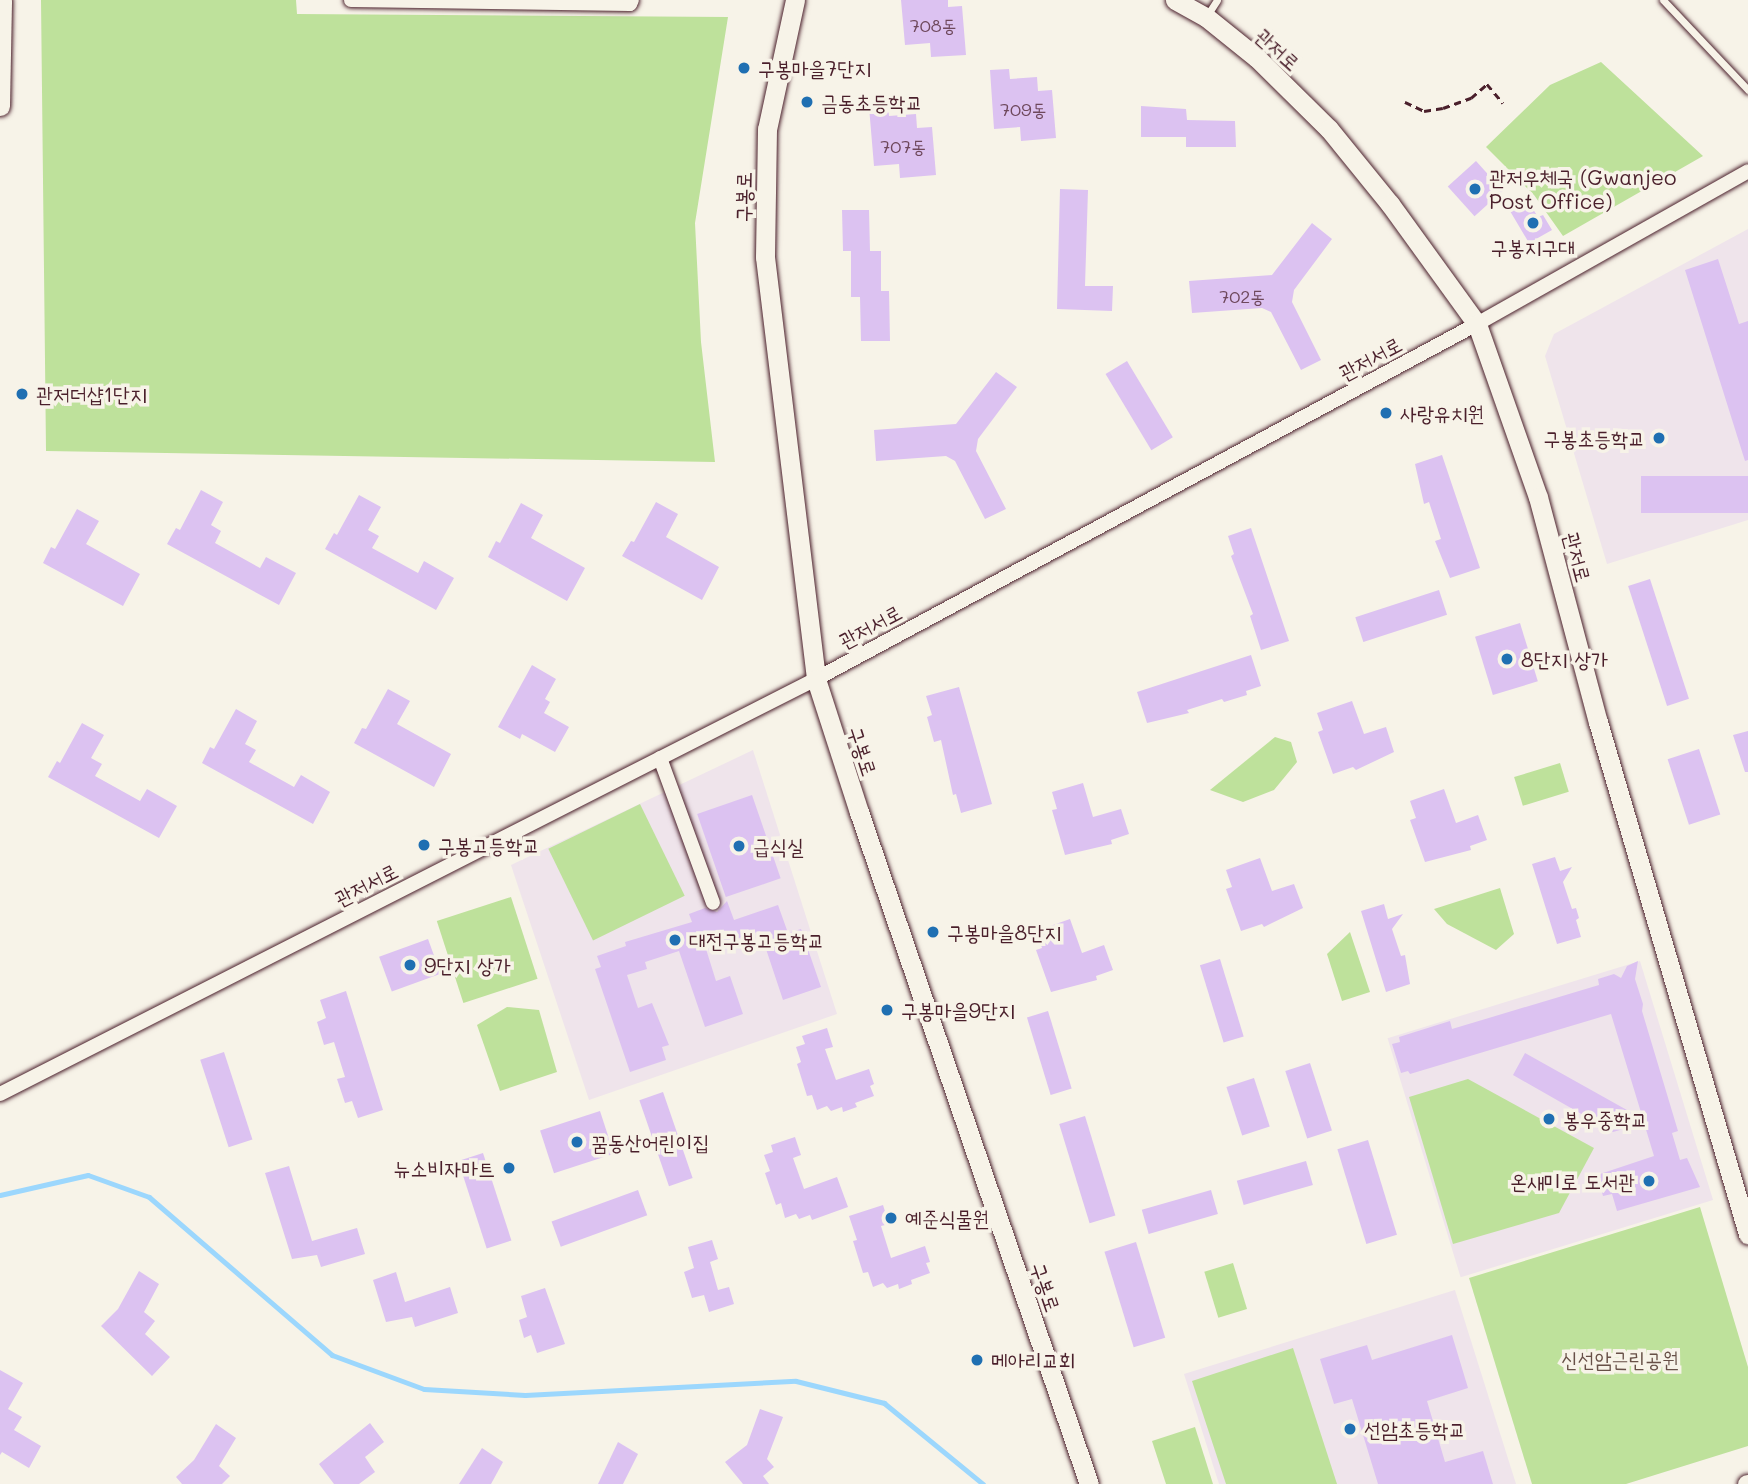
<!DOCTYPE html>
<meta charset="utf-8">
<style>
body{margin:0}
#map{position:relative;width:1748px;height:1484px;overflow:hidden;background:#f7f3e8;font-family:Mali,"Poor Story",sans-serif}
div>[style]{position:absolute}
.built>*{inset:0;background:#efe4eb;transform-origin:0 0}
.green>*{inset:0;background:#bee19b;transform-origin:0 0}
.stream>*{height:5px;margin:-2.5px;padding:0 2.5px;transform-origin:2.5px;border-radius:2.5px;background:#9cd7fd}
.building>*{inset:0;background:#dcc2f1;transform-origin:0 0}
.path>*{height:2.5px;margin-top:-1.25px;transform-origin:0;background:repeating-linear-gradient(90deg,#4a1f2b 0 7px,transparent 0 12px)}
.roads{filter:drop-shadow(0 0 2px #4a1f2b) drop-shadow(0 0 2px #4a1f2b)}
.lane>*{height:7px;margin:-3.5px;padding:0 3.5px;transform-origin:3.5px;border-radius:3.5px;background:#f7f3e8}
.street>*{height:14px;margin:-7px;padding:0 7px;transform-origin:7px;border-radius:7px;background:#f7f3e8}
.secondary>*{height:19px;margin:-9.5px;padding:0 9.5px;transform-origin:9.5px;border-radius:9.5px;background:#f7f3e8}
.dots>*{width:19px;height:19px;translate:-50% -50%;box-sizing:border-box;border:4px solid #f7f3e8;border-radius:50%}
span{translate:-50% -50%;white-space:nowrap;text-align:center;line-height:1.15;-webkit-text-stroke:7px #f7f3e8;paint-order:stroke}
.number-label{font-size:18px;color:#6e485c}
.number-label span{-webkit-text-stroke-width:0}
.street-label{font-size:21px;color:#4a1f2b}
.poi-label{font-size:21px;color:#4a1f2b}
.left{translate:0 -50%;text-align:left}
.right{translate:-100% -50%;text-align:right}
.park-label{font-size:21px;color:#675047}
</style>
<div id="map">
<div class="built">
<i style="clip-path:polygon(1748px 229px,1748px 520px,1607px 564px,1545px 356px,1554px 334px)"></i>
<i style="clip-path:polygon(753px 750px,837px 1014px,589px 1100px,511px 865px)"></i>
<i style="left:1640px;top:961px;width:250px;height:264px;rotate:73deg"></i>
<i style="clip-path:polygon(1455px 1290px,1516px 1484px,1219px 1484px,1184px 1374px)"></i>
</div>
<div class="green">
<i style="clip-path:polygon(41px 0,296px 0,297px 14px,728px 17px,695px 223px,701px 342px,715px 462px,46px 451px)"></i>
<i style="clip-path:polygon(1601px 62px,1703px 156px,1563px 236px,1534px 195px,1486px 147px,1550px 85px)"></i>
<i style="clip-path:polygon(1275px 737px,1291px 742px,1297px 762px,1274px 790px,1243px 802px,1210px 790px)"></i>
<i style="left:1560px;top:763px;width:30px;height:48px;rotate:73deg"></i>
<i style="left:640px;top:804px;width:102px;height:102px;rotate:64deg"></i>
<i style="clip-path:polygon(1500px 888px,1514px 934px,1496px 950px,1447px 924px,1434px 909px)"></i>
<i style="left:511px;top:897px;width:86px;height:78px;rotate:72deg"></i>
<i style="clip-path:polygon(1350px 932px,1370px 992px,1342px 1001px,1327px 954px)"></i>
<i style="clip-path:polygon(507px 1007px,539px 1010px,557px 1072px,500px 1091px,477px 1025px)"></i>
<i style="clip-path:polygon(1468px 1079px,1594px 1148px,1559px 1213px,1453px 1244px,1409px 1097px)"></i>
<i style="clip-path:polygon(1700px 1207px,1748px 1367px,1748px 1446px,1626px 1484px,1532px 1484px,1469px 1278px)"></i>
<i style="left:1233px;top:1263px;width:48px;height:30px;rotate:73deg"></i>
<i style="clip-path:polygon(1293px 1348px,1337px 1484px,1226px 1484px,1192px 1381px)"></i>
<i style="clip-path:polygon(1195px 1427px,1213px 1484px,1166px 1484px,1152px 1441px)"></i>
</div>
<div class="stream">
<i style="left:0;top:1195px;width:90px;rotate:-12.8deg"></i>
<i style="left:88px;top:1175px;width:65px;rotate:19.8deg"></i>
<i style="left:149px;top:1197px;width:242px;rotate:40.8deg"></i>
<i style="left:332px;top:1355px;width:98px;rotate:20.3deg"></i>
<i style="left:424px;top:1389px;width:101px;rotate:3.4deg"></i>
<i style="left:525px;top:1395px;width:271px;rotate:-3deg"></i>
<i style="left:796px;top:1381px;width:91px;rotate:14deg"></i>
<i style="left:884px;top:1403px;width:128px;rotate:39.3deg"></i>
</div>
<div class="building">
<i style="clip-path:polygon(901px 0,948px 0,948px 7px,962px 6px,966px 55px,931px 57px,930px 43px,905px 45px)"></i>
<i style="clip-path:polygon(1009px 69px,1010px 79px,1037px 77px,1038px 91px,1052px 90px,1056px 138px,1021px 141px,1020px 127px,994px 129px,990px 70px)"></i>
<i style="clip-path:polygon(888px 105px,889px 116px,916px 114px,917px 128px,932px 127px,936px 175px,900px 178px,899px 164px,874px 166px,869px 107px)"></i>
<i style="clip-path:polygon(1141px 106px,1186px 109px,1187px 120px,1235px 121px,1236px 147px,1186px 147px,1186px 137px,1141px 137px)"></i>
<i style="left:1476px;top:161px;width:40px;height:38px;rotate:48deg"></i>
<i style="clip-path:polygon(1060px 189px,1088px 190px,1085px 286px,1113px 286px,1112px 311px,1057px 309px)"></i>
<i style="clip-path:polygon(1527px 200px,1538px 217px,1543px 215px,1552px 230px,1529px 243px,1510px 211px)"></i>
<i style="clip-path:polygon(842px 210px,869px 210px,870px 251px,881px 251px,881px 291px,889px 291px,890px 341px,861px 341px,860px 297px,851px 297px,851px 251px,843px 251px)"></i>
<i style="clip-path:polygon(1312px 223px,1332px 239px,1294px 290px,1292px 302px,1321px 360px,1301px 370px,1271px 312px,1262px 308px,1192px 313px,1189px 281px,1272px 275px)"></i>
<i style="clip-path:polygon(1718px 259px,1739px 324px,1748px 321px,1748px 460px,1745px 461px,1685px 270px)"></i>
<i style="left:1127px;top:361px;width:89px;height:25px;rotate:59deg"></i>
<i style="clip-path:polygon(996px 372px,1017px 387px,978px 439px,976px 451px,1006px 509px,985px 519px,955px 461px,946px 456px,876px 461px,874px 430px,956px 424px)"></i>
<i style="clip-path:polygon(1442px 455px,1480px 568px,1450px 578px,1435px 541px,1441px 539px,1429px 502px,1424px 504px,1415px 464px)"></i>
<i style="left:1748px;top:476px;width:37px;height:107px;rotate:90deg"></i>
<i style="clip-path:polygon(201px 490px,223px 502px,211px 525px,221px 531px,215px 543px,260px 568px,266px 557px,296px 573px,279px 605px,167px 544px,176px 528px,180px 530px)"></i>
<i style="clip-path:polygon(359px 495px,381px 507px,368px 530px,379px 536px,372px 548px,418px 573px,424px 561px,454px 578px,436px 610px,325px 549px,334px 533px,337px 535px)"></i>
<i style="clip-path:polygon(656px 502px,678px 514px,666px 537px,719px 567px,702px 600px,622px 556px,631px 541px,634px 542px)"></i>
<i style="clip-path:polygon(521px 503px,543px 515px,531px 538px,585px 568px,567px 601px,488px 557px,496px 541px,500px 543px)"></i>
<i style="clip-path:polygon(77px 509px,99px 521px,86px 544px,140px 574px,123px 606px,43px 563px,51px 547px,55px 549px)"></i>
<i style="clip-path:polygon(1251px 528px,1289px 641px,1261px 650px,1250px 616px,1253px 614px,1231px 556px,1234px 554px,1228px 536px)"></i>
<i style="left:1650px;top:579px;width:126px;height:23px;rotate:72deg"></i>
<i style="left:1439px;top:590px;width:26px;height:88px;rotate:72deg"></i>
<i style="left:1520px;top:623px;width:61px;height:47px;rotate:73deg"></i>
<i style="clip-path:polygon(1251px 655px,1261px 686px,1246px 691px,1247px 695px,1224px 702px,1222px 699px,1187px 710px,1189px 713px,1147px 723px,1137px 692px)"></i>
<i style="clip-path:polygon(532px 665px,556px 679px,545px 699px,550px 702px,544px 713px,569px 727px,555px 752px,522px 734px,520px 739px,498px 727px)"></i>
<i style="clip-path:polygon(959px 687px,992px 804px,961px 813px,956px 794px,953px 795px,941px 740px,934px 742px,927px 717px,932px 715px,926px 696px)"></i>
<i style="clip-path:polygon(388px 689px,410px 701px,397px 724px,451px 754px,434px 787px,354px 743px,362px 728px,366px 729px)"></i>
<i style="clip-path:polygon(1352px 701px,1364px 734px,1386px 727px,1394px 752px,1356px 770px,1353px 767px,1333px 774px,1318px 732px,1323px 730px,1317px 713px)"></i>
<i style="clip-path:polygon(236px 709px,257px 721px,245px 744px,256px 750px,249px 762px,294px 787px,301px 775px,330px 792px,313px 824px,202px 763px,210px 747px,214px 749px)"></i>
<i style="clip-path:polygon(82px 723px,104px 735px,91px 758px,102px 764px,95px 776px,140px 801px,147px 789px,177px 806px,159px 838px,48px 777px,57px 761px,60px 763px)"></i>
<i style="clip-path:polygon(1748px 731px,1748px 772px,1745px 772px,1733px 735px)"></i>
<i style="left:1699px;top:749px;width:69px;height:33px;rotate:72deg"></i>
<i style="clip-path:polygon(1083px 783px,1093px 817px,1121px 809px,1129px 834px,1111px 840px,1112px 844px,1065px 855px,1052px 810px,1057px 809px,1052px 792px)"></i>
<i style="clip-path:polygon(1444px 789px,1456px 823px,1478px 815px,1487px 840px,1470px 846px,1471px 850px,1425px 862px,1410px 820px,1416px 818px,1410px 801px)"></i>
<i style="left:752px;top:795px;width:88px;height:58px;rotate:71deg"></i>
<i style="clip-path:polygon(1555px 857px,1560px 871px,1572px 867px,1563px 882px,1572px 909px,1576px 908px,1579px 918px,1576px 920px,1581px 937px,1557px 944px,1532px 864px)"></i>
<i style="clip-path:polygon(1260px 858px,1272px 891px,1294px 884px,1303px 908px,1264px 927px,1262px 924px,1241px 931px,1226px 889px,1232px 887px,1226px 870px)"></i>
<i style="clip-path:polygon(727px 901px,734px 920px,778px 905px,788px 933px,801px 929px,821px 987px,783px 1000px,760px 931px,706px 949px,716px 981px,730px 976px,743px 1014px,705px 1027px,679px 951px,645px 962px,647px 969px,627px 975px,638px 1008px,652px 1003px,669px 1045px,662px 1047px,666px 1060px,630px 1072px,595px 969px,601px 967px,597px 956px,626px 946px,625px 942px,692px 922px,689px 914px,705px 908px,717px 912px)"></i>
<i style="clip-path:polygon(1384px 904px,1388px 919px,1403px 914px,1392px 929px,1401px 956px,1405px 955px,1410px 984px,1386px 992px,1361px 911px)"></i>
<i style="clip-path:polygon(1070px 919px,1082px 953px,1104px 945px,1113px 970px,1096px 976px,1097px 980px,1051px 992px,1036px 950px,1042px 948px,1036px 931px)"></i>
<i style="left:428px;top:939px;width:37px;height:52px;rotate:70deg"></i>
<i style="left:1220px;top:959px;width:81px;height:21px;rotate:73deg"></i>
<i style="clip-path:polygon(1638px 961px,1635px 979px,1643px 1004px,1642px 1011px,1678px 1131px,1672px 1133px,1680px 1160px,1687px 1158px,1700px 1187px,1617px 1211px,1612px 1194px,1603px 1196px,1597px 1175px,1654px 1156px,1644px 1123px,1613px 1132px,1513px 1075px,1525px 1053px,1643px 1119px,1611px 1014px,1410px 1074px,1408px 1071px,1401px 1073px,1392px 1044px,1400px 1042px,1399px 1037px,1450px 1021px,1452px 1029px,1599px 985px,1598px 979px,1614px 974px,1621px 978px,1627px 966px)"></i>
<i style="clip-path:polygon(346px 991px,383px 1110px,358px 1118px,352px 1101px,345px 1103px,337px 1079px,345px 1077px,334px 1042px,324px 1045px,317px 1022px,326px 1018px,320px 1000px)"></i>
<i style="left:1048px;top:1011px;width:81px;height:22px;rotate:73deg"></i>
<i style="clip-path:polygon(827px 1028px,833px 1047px,825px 1049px,836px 1080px,869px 1069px,874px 1084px,870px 1086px,874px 1096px,855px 1103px,857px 1107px,843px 1112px,842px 1107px,831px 1111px,827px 1106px,817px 1110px,812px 1095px,807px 1096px,797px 1064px,801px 1062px,796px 1047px,805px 1044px,802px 1036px)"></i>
<i style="left:224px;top:1052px;width:92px;height:25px;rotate:72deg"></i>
<i style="left:1310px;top:1063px;width:71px;height:26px;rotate:72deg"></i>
<i style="left:1254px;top:1078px;width:51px;height:29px;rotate:72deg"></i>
<i style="left:663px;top:1092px;width:91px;height:25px;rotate:71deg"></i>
<i style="left:600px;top:1111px;width:45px;height:63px;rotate:72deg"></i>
<i style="left:1085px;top:1116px;width:104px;height:27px;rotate:73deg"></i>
<i style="clip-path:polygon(795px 1137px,801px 1155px,793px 1158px,804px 1189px,837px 1177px,848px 1207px,812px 1220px,810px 1215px,799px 1219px,796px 1214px,785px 1218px,781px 1203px,776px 1205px,765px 1173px,770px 1171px,764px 1155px,773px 1152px,771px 1145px)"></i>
<i style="left:1368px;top:1140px;width:99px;height:32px;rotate:73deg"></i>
<i style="left:483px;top:1153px;width:92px;height:26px;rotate:72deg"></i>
<i style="left:1306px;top:1161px;width:25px;height:72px;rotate:74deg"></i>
<i style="clip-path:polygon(289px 1166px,312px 1241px,357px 1228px,365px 1254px,321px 1267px,317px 1255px,292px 1259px,265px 1173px)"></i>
<i style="left:638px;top:1190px;width:27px;height:92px;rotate:70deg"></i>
<i style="left:1211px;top:1190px;width:25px;height:72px;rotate:74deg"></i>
<i style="clip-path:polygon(883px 1205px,889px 1224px,881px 1226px,891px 1258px,925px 1246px,930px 1262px,926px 1263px,930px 1273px,911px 1280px,912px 1284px,899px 1289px,898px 1284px,887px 1288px,883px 1283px,873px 1287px,868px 1272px,863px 1273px,853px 1241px,857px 1240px,849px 1216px)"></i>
<i style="clip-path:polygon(712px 1240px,718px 1259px,710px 1262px,718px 1290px,729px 1287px,734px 1304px,709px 1312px,704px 1295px,692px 1298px,684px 1272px,694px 1268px,688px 1247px)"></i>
<i style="left:1136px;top:1242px;width:100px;height:33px;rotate:73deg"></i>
<i style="clip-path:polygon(139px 1271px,159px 1284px,144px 1312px,155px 1321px,145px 1334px,170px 1357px,152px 1376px,101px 1326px,118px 1309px)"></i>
<i style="clip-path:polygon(396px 1272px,405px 1302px,450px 1287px,458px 1313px,415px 1327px,412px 1317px,386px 1322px,373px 1280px)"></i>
<i style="clip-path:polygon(545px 1288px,565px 1344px,537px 1353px,531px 1335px,524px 1338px,519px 1320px,527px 1317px,521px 1296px)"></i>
<i style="clip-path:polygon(1452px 1335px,1468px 1388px,1427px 1401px,1445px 1462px,1483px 1451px,1493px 1484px,1378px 1484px,1352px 1399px,1334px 1404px,1320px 1359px,1367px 1345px,1372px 1360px)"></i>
<i style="clip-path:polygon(0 1370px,23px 1383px,8px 1409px,22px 1417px,14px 1430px,41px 1446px,29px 1468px,2px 1452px,0 1455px)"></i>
<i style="clip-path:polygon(760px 1409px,783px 1417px,767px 1459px,774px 1467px,763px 1476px,769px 1484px,743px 1484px,725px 1462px,747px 1445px)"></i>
<i style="clip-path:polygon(370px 1423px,384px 1442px,365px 1457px,375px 1472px,359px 1484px,334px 1484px,319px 1464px)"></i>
<i style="clip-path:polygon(216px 1424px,236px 1438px,219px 1466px,230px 1476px,222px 1484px,182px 1484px,176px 1477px,194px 1460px)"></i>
<i style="clip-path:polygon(618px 1442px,638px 1454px,623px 1484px,598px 1484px)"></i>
<i style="clip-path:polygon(482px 1448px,503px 1462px,491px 1484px,459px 1484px)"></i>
</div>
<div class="path">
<i style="left:1405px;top:102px;width:21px;rotate:25deg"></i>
<i style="left:1424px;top:111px;width:19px;rotate:-9deg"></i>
<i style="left:1443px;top:108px;width:30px;rotate:-20deg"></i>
<i style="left:1471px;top:98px;width:21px;rotate:-41deg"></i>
<i style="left:1487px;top:84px;width:25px;rotate:50deg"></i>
</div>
<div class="roads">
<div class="lane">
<i style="left:1663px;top:0;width:124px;rotate:46.6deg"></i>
<i style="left:1206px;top:17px;width:20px;rotate:-57deg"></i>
</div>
<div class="street">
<i style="left:351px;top:0;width:279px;rotate:0.8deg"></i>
<i style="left:630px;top:4px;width:4px;rotate:-63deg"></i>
<i style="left:660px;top:758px;width:154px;rotate:69.9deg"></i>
<i style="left:0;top:1094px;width:915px;rotate:-26.96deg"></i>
<i style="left:816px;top:679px;width:750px;rotate:-28.24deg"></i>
<i style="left:1477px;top:324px;width:311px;rotate:-29.4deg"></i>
</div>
<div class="secondary">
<i style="left:795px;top:0;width:132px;rotate:102.2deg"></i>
<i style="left:767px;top:129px;width:128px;rotate:90.9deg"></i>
<i style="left:765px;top:257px;width:425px;rotate:83.1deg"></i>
<i style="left:816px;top:679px;width:140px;rotate:72.1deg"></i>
<i style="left:859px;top:812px;width:710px;rotate:71.11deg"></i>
<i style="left:1175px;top:0;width:35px;rotate:29deg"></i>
<i style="left:1206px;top:17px;width:65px;rotate:38.8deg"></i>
<i style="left:1257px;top:58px;width:101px;rotate:44.6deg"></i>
<i style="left:1329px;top:129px;width:97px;rotate:50.9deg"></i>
<i style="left:1390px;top:204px;width:148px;rotate:54.1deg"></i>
<i style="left:1477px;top:324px;width:183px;rotate:70.6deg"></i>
<i style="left:1538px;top:497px;width:233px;rotate:75.1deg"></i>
<i style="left:1598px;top:722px;width:534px;rotate:73.67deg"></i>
<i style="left:0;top:106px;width:106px;rotate:-88.9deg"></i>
<i style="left:1747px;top:1484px;width:1px"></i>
</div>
</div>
<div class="dots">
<i style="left:744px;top:68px;background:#1f6fb2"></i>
<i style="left:807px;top:102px;background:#1f6fb2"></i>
<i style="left:1475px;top:189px;background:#1f6fb2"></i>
<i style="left:1533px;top:223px;background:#1f6fb2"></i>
<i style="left:22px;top:394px;background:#1f6fb2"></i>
<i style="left:1386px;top:413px;background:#1f6fb2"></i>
<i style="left:1659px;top:438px;background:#1f6fb2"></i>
<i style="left:1507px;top:659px;background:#1f6fb2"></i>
<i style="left:424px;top:845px;background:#1f6fb2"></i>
<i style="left:739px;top:846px;background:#1f6fb2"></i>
<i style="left:933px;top:932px;background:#1f6fb2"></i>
<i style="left:675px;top:940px;background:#1f6fb2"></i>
<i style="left:410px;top:965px;background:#1f6fb2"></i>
<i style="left:887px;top:1010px;background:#1f6fb2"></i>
<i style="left:1549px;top:1119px;background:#1f6fb2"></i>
<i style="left:577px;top:1142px;background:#1f6fb2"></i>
<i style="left:509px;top:1168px;background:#1f6fb2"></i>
<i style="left:1649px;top:1181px;background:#1f6fb2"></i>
<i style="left:891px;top:1218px;background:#1f6fb2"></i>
<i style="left:977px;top:1360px;background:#1f6fb2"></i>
<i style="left:1350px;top:1429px;background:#1f6fb2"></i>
</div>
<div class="number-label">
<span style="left:933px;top:25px">708동</span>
<span style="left:1023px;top:109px">709동</span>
<span style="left:903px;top:146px">707동</span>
<span style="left:1242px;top:296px">702동</span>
</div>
<div class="street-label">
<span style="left:1278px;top:49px;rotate:42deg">관저로</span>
<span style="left:743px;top:197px;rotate:-89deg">구봉로</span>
<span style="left:1370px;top:358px;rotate:-28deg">관저서로</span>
<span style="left:1578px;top:557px;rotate:75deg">관저로</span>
<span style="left:870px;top:626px;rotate:-28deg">관저서로</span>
<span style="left:863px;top:751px;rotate:72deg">구봉로</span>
<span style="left:366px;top:884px;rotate:-27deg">관저서로</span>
<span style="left:1046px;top:1287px;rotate:71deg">구봉로</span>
</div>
<div class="poi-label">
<span class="left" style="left:758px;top:68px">구봉마을7단지</span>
<span class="left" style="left:821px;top:102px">금동초등학교</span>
<span class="left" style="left:1489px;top:189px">관저우체국 (Gwanjeo<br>Post Office)</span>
<span style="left:1533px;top:247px">구봉지구대</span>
<span class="left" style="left:36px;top:394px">관저더샵1단지</span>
<span class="left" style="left:1400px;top:413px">사랑유치원</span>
<span class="right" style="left:1645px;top:438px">구봉초등학교</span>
<span class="left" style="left:1521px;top:659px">8단지 상가</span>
<span class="left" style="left:438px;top:845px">구봉고등학교</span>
<span class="left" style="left:753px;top:846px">급식실</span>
<span class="left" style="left:947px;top:932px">구봉마을8단지</span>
<span class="left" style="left:689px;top:940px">대전구봉고등학교</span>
<span class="left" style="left:424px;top:965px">9단지 상가</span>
<span class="left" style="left:901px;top:1010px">구봉마을9단지</span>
<span class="left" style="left:1563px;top:1119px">봉우중학교</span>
<span class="left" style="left:591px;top:1142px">꿈동산어린이집</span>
<span class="right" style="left:495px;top:1168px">뉴소비자마트</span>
<span class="right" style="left:1635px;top:1181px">온새미로 도서관</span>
<span class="left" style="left:905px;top:1218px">예준식물원</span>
<span class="left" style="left:991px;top:1360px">메아리교회</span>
<span class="left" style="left:1364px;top:1429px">선암초등학교</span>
</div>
<div class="park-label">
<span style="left:1620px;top:1359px">신선암근린공원</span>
</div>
</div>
